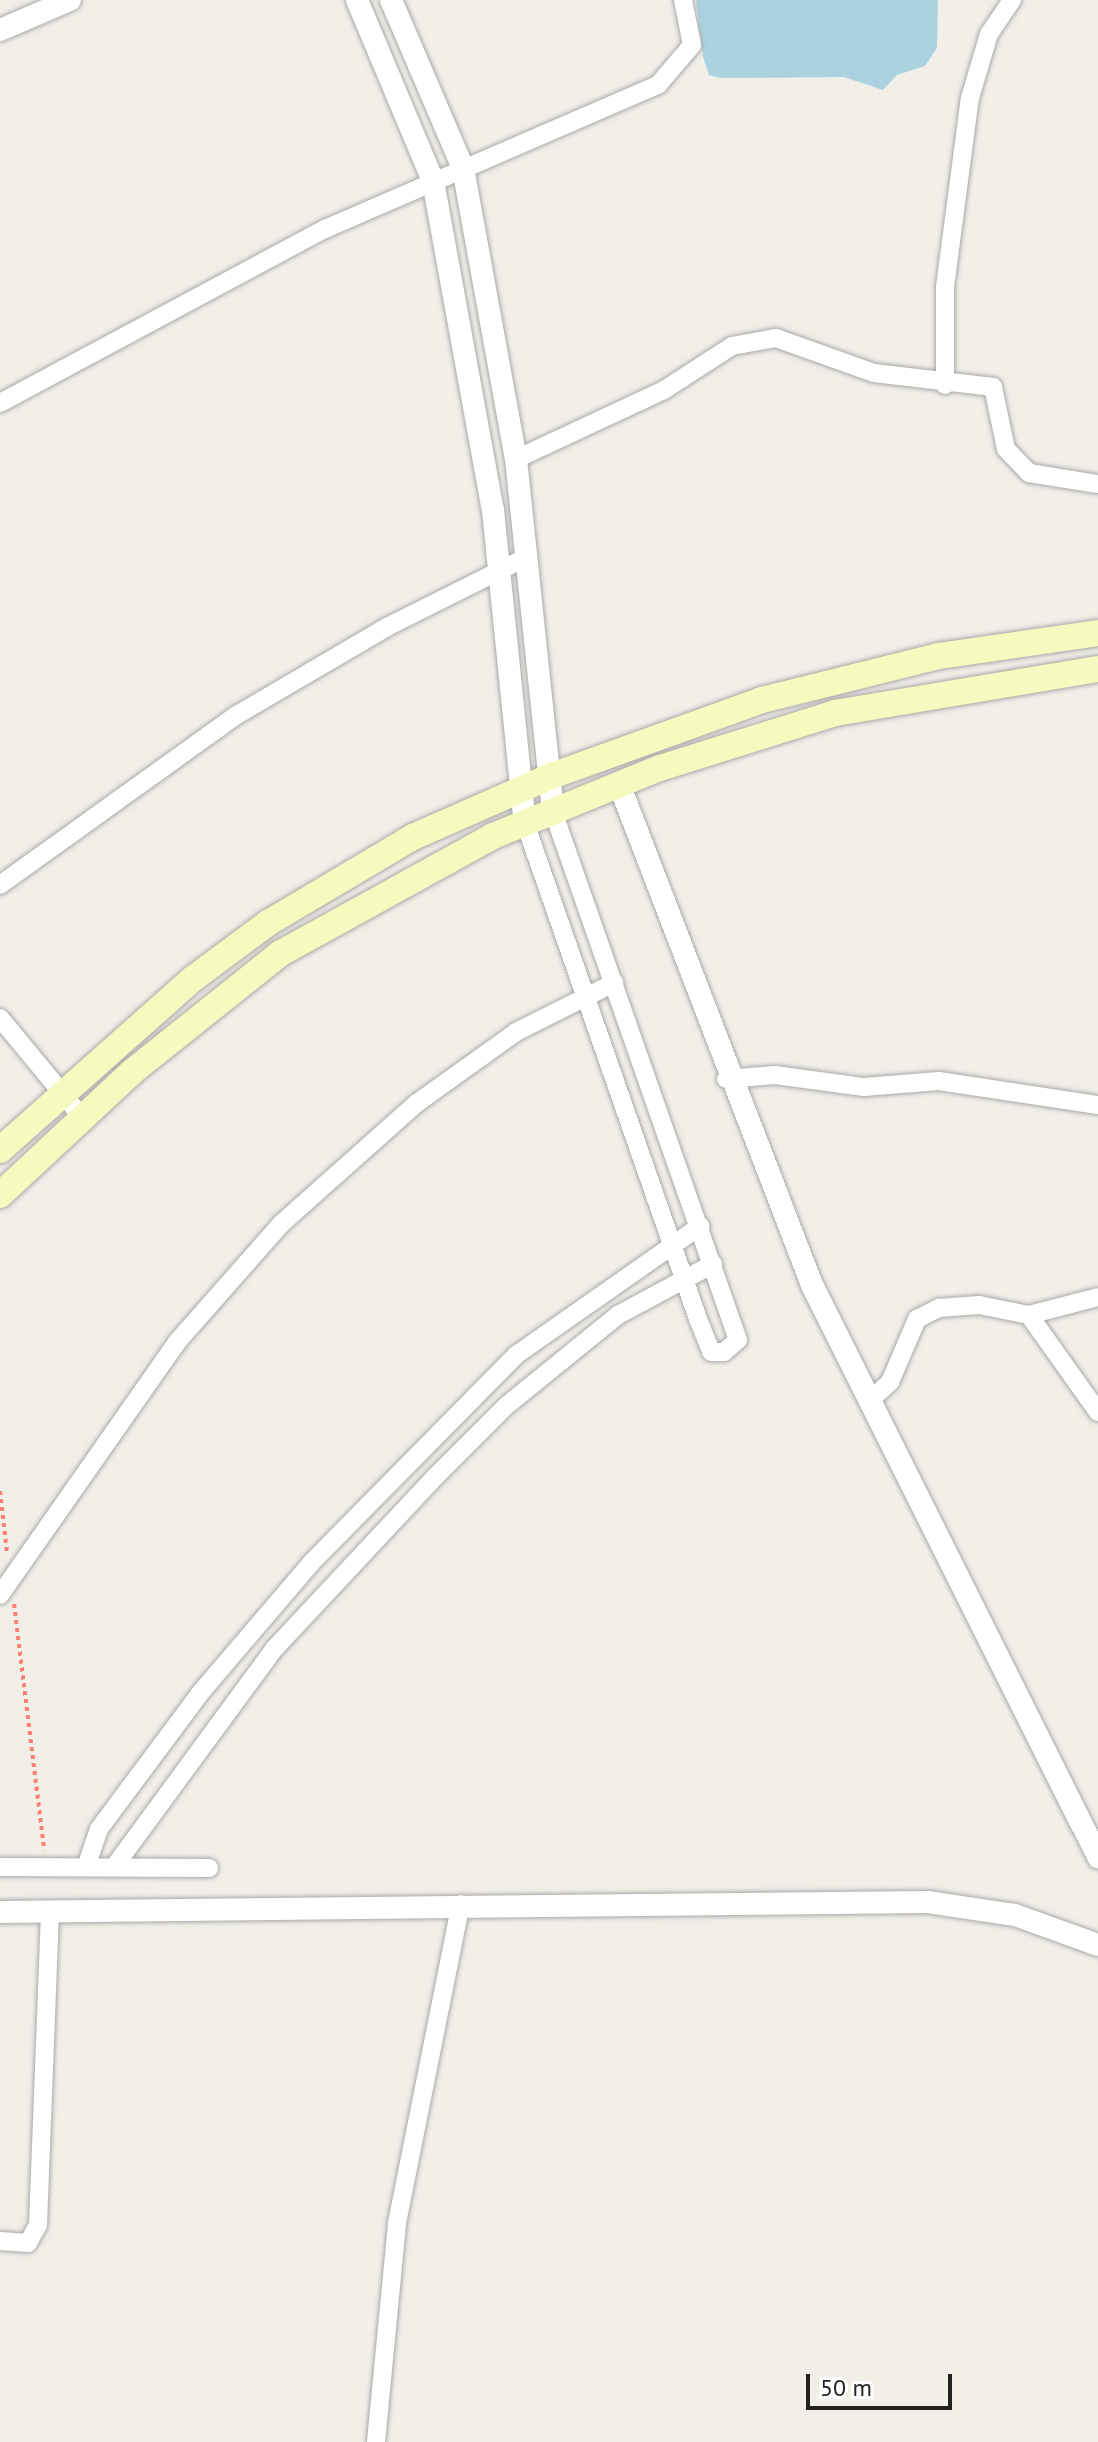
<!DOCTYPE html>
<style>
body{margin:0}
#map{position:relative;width:1098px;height:2442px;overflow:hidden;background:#f2efe9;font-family:"PT Sans",sans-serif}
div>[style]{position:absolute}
.water>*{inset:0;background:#aad3df}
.path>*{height:4px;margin-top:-2px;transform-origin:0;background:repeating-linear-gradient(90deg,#fa8072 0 4px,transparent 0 8px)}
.roads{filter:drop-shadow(0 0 2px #a9a9a9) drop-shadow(0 0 2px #a9a9a9)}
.minor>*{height:18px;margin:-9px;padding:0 9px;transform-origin:9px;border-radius:9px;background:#fff}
.tertiary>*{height:22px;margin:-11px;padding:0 11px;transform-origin:11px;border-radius:11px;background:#fff}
.secondary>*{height:26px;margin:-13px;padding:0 13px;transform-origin:13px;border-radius:13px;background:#f7fabf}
span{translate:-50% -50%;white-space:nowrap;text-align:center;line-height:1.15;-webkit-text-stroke:7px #fff;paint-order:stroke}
.scale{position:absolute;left:806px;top:2374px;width:146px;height:36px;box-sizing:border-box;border:4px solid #222;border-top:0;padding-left:10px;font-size:24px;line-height:28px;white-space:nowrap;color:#222;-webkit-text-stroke:6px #fff;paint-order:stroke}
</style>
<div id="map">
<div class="water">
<i style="clip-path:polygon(696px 0,938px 0,937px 48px,925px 66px,897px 75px,883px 90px,844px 77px,720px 78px,709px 75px,703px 57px)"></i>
</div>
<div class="path">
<i style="left:0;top:1491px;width:61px;rotate:83.5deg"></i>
<i style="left:14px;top:1604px;width:248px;rotate:83deg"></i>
</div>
<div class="roads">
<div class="minor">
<i style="left:945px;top:385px;width:98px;rotate:-90deg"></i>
<i style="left:945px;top:287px;width:191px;rotate:-82.5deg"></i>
<i style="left:970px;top:98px;width:67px;rotate:-73.5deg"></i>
<i style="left:989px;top:34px;width:41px;rotate:-55.9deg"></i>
<i style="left:0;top:403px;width:369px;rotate:-28.2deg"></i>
<i style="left:325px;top:229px;width:363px;rotate:-23.4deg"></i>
<i style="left:658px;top:85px;width:52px;rotate:-49.6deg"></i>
<i style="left:692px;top:45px;width:46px;rotate:-101.3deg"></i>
<i style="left:516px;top:459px;width:163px;rotate:-25deg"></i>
<i style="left:664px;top:390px;width:81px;rotate:-32.9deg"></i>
<i style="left:732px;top:346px;width:45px;rotate:-10.3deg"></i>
<i style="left:776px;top:338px;width:104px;rotate:19.7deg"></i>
<i style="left:874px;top:373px;width:120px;rotate:6.7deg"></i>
<i style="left:993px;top:387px;width:63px;rotate:78.2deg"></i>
<i style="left:1006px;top:449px;width:33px;rotate:46deg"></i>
<i style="left:1029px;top:473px;width:70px;rotate:9.1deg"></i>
<i style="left:525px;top:823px;width:525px;rotate:70.77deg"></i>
<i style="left:698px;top:1319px;width:35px;rotate:68deg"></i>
<i style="left:711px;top:1352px;width:13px"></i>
<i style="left:724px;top:1352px;width:18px;rotate:-41deg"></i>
<i style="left:738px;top:1340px;width:560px;rotate:-109.28deg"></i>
<i style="left:0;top:885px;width:292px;rotate:-35.7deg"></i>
<i style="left:237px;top:715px;width:176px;rotate:-30.4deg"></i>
<i style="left:389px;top:626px;width:154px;rotate:-26.6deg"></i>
<i style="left:0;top:1018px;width:129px;rotate:50.4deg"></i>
<i style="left:726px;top:1079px;width:49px;rotate:-4.7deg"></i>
<i style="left:775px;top:1075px;width:90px;rotate:7.7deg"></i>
<i style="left:864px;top:1087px;width:75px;rotate:-4.6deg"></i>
<i style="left:939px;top:1081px;width:161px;rotate:8.6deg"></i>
<i style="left:1029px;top:1315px;width:71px;rotate:-14.6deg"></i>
<i style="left:868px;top:1402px;width:30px;rotate:-42deg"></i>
<i style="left:890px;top:1382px;width:69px;rotate:-66.8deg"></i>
<i style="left:917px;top:1319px;width:25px;rotate:-27deg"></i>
<i style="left:939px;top:1308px;width:40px;rotate:-4.3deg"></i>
<i style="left:979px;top:1305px;width:51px;rotate:11.3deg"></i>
<i style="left:1029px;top:1315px;width:119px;rotate:54.6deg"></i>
<i style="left:0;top:1595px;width:309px;rotate:-55deg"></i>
<i style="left:177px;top:1342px;width:157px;rotate:-48.6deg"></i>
<i style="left:281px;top:1224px;width:182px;rotate:-41.7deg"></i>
<i style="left:417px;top:1103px;width:122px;rotate:-35.6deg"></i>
<i style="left:516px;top:1032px;width:110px;rotate:-26.6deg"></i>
<i style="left:0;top:1867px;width:209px;rotate:0.3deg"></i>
<i style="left:86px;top:1867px;width:40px;rotate:-71.1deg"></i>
<i style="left:99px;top:1829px;width:171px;rotate:-53.3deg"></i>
<i style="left:201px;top:1692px;width:170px;rotate:-49.5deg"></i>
<i style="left:311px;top:1563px;width:292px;rotate:-45.4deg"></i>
<i style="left:516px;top:1355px;width:225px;rotate:-35deg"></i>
<i style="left:114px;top:1867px;width:272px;rotate:-53.7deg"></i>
<i style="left:275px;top:1648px;width:236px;rotate:-46.9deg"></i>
<i style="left:436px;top:1476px;width:99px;rotate:-45deg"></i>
<i style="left:506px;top:1406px;width:144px;rotate:-39.1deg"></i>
<i style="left:618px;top:1315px;width:108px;rotate:-28.2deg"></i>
<i style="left:0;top:2241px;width:28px;rotate:4deg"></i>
<i style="left:28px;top:2243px;width:21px;rotate:-61deg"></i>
<i style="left:38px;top:2225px;width:313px;rotate:-87.8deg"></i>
<i style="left:376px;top:2442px;width:220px;rotate:-84.5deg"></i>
<i style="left:397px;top:2223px;width:325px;rotate:-78.7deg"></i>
</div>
<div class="tertiary">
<i style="left:357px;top:0;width:196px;rotate:67.2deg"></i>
<i style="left:433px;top:181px;width:334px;rotate:79.7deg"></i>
<i style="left:493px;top:510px;width:315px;rotate:84.2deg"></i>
<i style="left:391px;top:0;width:183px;rotate:66.8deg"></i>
<i style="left:463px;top:168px;width:296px;rotate:79.7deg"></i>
<i style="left:516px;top:459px;width:354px;rotate:84deg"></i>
<i style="left:0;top:30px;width:76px;rotate:-23.2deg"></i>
<i style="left:619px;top:784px;width:537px;rotate:68.93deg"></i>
<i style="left:812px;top:1285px;width:640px;rotate:63.43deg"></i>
<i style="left:0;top:1912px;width:928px;rotate:-0.62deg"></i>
<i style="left:928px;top:1902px;width:88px;rotate:8.5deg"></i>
<i style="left:1015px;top:1915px;width:88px;rotate:19.9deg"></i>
</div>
<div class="secondary">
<i style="left:0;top:1150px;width:259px;rotate:-41.6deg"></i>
<i style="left:194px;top:978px;width:92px;rotate:-36.6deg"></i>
<i style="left:268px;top:923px;width:169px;rotate:-30.7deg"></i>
<i style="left:413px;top:837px;width:151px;rotate:-23.8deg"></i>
<i style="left:551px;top:776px;width:224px;rotate:-19.8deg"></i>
<i style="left:762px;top:700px;width:182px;rotate:-14deg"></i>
<i style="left:939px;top:656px;width:161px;rotate:-8.2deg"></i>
<i style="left:0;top:1195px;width:182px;rotate:-43deg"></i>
<i style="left:133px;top:1071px;width:189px;rotate:-38.6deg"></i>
<i style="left:281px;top:953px;width:242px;rotate:-28.9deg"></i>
<i style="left:493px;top:836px;width:180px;rotate:-22.2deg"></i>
<i style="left:660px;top:768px;width:183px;rotate:-17.4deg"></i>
<i style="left:835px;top:713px;width:267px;rotate:-9.5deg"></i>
</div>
</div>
<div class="scale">50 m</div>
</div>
